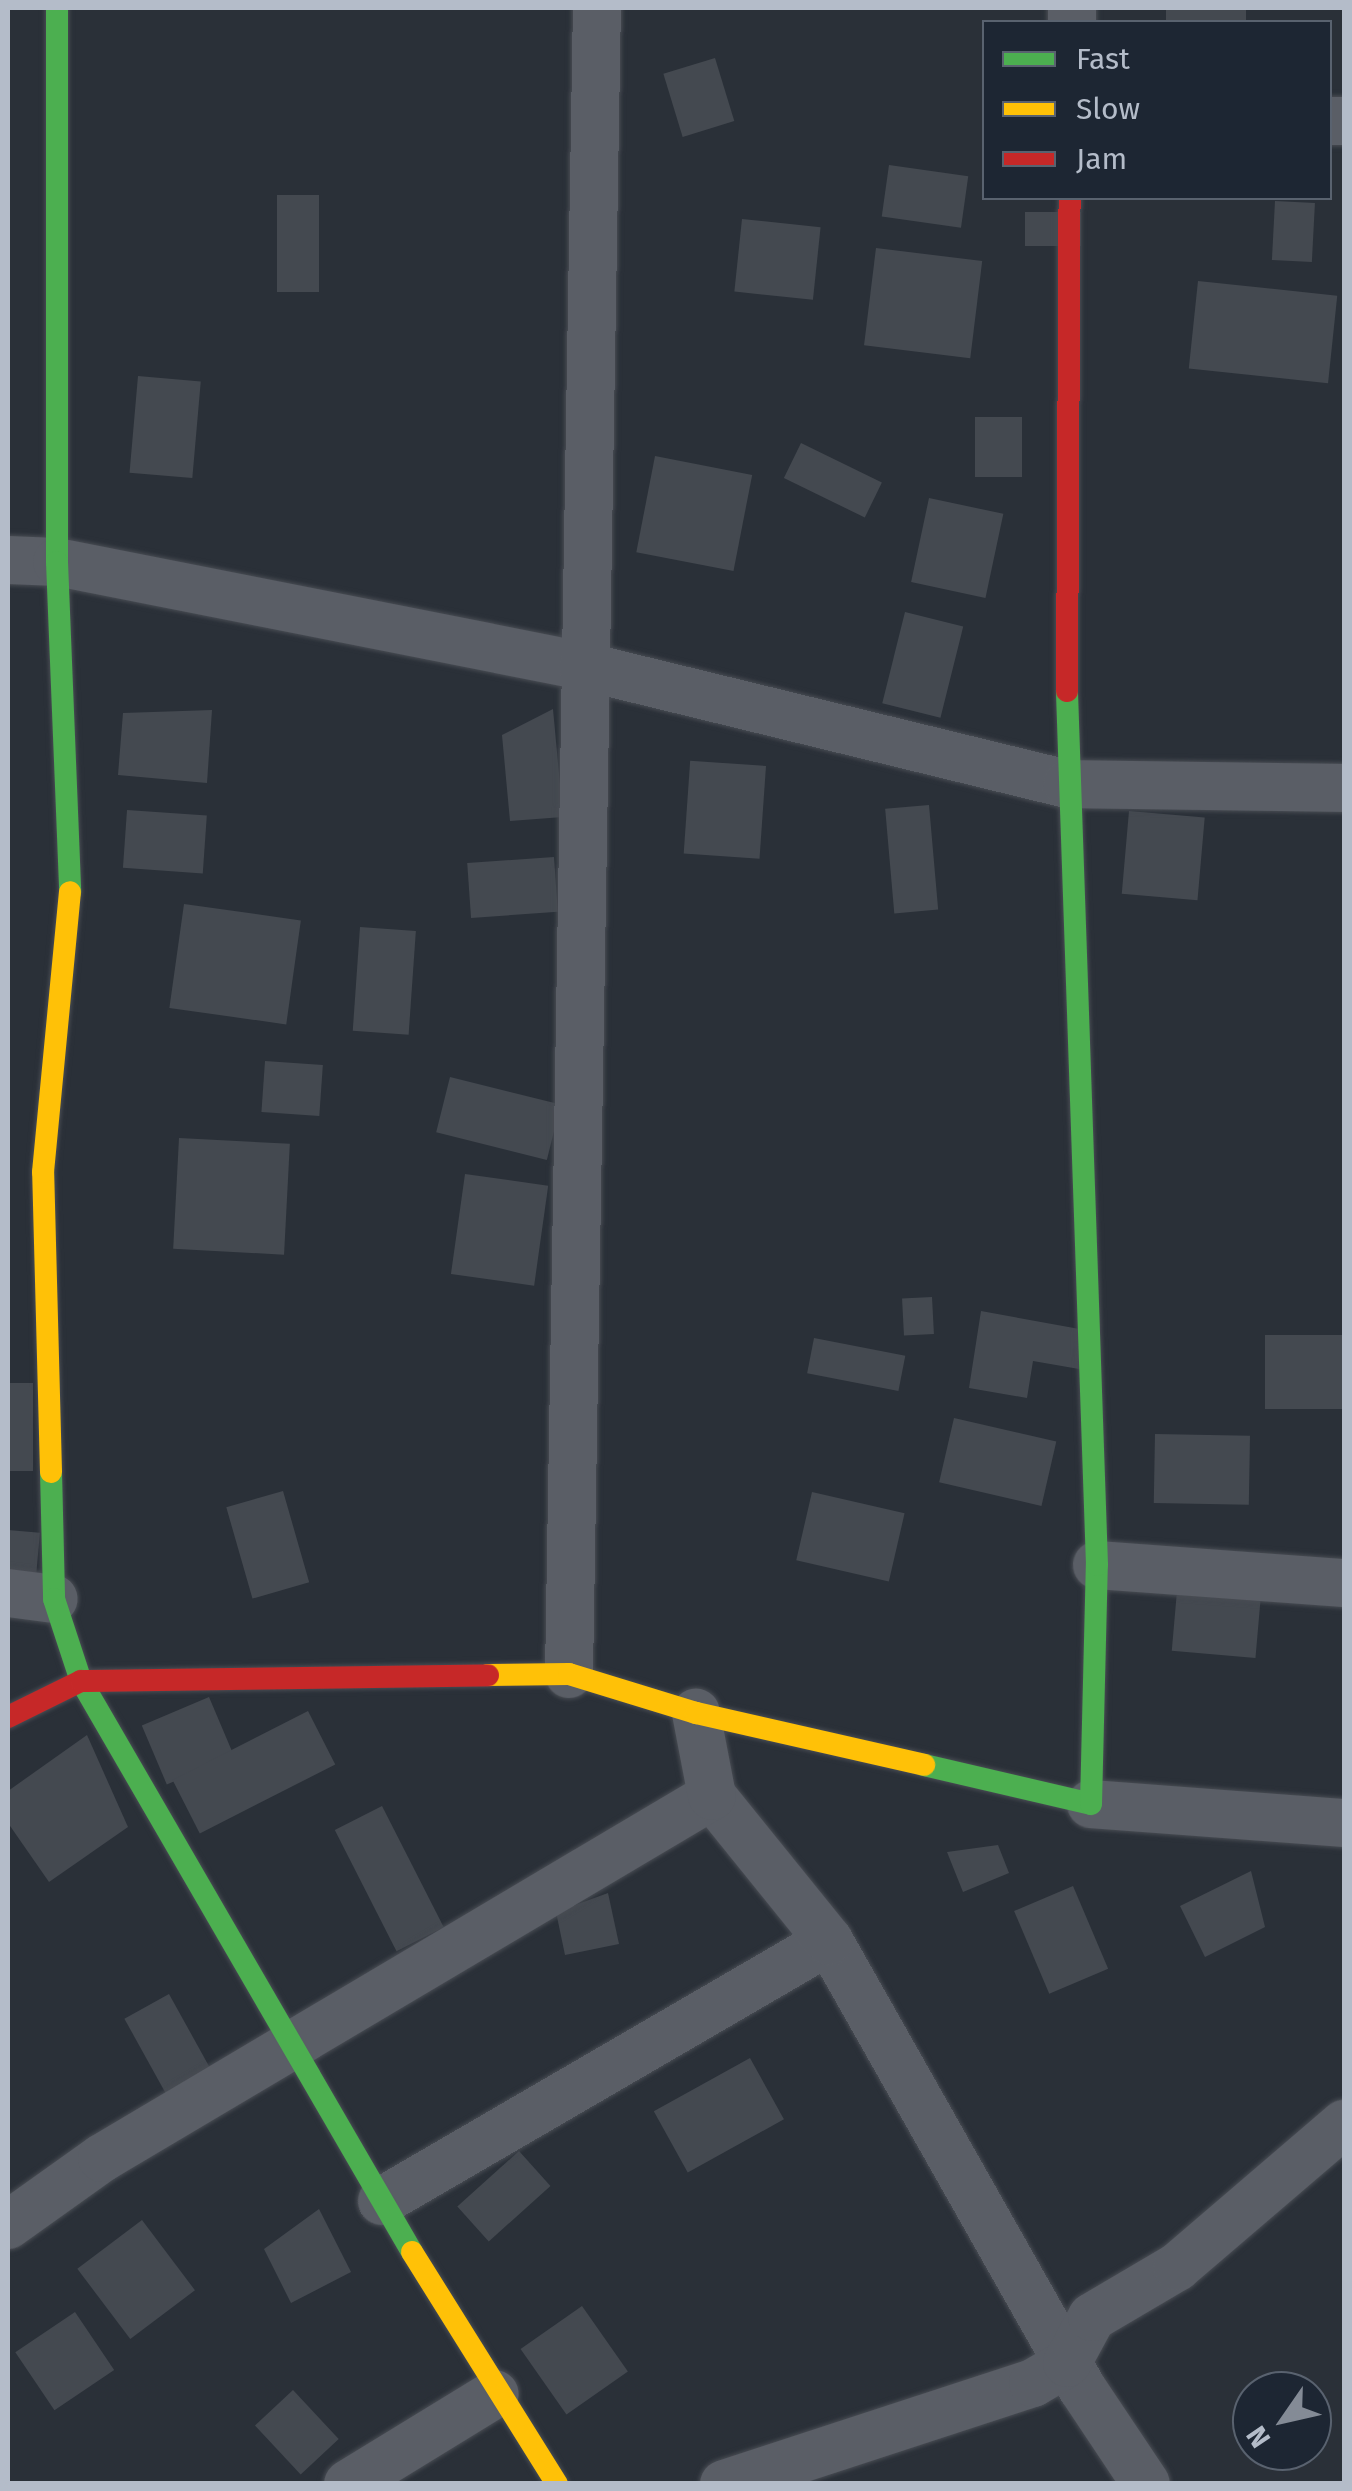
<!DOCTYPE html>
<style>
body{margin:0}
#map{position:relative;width:1352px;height:2491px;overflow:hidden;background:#2a3038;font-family:"Fira Sans",sans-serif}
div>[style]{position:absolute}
.building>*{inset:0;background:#444950;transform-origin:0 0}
.roads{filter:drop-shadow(0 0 2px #484c53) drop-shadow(0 0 2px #484c53)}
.street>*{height:48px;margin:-24px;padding:0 24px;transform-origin:24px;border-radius:24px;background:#5a5e66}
.fast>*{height:22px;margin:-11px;padding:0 11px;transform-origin:11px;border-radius:11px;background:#4caf50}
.slow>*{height:22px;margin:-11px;padding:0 11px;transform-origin:11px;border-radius:11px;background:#ffc107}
.jam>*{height:22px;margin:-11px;padding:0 11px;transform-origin:11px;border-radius:11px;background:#c62828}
span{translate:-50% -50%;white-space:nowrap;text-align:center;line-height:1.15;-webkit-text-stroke:9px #1d2633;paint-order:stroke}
.frame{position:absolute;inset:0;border:10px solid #b4bcc9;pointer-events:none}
.legend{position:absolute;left:982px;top:20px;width:350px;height:180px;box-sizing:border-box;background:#1d2633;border:2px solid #59626f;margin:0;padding:12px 18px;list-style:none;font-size:30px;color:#b4bcc9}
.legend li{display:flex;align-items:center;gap:20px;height:50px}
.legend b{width:50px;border:2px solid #59626f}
.north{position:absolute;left:1232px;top:2371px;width:100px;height:100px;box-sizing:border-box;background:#1d2633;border:2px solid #59626f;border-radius:50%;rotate:236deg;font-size:28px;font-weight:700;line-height:40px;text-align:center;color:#b4bcc9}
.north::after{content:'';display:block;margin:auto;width:35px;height:45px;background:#848b96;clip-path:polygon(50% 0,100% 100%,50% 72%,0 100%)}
</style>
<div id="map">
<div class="building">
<i style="left:1166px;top:8px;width:80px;height:14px"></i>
<i style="left:715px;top:58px;width:66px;height:54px;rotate:73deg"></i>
<i style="left:889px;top:165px;width:80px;height:52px;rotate:8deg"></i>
<i style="left:277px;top:195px;width:42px;height:97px"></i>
<i style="left:1275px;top:201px;width:40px;height:59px;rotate:3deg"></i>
<i style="left:1025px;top:212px;width:56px;height:34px"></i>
<i style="left:742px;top:219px;width:79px;height:73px;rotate:6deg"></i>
<i style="left:876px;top:248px;width:107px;height:98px;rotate:7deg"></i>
<i style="left:1198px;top:281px;width:140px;height:88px;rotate:6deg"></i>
<i style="left:138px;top:376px;width:63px;height:97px;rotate:5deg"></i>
<i style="left:975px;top:417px;width:47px;height:60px"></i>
<i style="left:801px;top:443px;width:90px;height:39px;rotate:26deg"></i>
<i style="left:655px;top:456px;width:99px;height:98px;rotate:11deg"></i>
<i style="left:929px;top:498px;width:76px;height:86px;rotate:12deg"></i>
<i style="left:905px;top:612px;width:60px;height:94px;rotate:14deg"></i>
<i style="clip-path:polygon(553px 709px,563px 817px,510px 821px,502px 735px)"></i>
<i style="clip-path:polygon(212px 710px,207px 783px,118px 775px,123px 713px)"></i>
<i style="left:766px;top:766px;width:93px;height:76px;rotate:94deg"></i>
<i style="left:929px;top:805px;width:105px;height:44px;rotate:85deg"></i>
<i style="left:127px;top:810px;width:80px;height:58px;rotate:4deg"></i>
<i style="left:1129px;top:811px;width:76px;height:83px;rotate:5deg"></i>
<i style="left:554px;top:857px;width:55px;height:87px;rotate:86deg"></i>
<i style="left:184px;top:904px;width:118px;height:105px;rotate:8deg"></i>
<i style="left:360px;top:927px;width:56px;height:104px;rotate:4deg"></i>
<i style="left:265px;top:1061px;width:58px;height:51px;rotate:4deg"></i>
<i style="left:450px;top:1077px;width:114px;height:57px;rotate:14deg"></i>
<i style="left:179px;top:1138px;width:111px;height:111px;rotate:3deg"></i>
<i style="left:465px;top:1174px;width:84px;height:101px;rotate:8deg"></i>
<i style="left:932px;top:1297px;width:37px;height:30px;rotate:87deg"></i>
<i style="clip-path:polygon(981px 1311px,1085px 1330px,1079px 1369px,1033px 1361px,1027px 1398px,969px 1388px)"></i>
<i style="left:1344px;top:1335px;width:74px;height:79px;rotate:90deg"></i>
<i style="left:814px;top:1338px;width:93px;height:36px;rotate:11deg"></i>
<i style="left:8px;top:1383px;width:25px;height:88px"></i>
<i style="left:954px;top:1418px;width:105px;height:66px;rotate:13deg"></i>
<i style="left:1155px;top:1434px;width:95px;height:69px;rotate:1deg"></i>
<i style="left:283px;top:1491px;width:95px;height:59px;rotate:74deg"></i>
<i style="left:812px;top:1492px;width:95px;height:70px;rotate:13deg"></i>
<i style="left:8px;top:1530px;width:32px;height:47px;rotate:5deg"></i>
<i style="left:1179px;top:1568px;width:84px;height:83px;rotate:5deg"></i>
<i style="left:209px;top:1697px;width:64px;height:73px;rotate:67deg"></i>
<i style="left:308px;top:1711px;width:60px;height:152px;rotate:63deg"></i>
<i style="clip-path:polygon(87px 1735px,128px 1827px,49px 1882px,8px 1823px,8px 1791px)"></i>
<i style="left:382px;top:1806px;width:136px;height:53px;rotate:63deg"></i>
<i style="clip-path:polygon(998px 1845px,1009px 1873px,963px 1892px,947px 1852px)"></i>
<i style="clip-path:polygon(1251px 1871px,1265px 1927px,1205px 1957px,1180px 1906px)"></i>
<i style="left:1073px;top:1886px;width:90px;height:64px;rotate:67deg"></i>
<i style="clip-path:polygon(608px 1893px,619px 1944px,565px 1955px,556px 1912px)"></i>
<i style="left:169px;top:1994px;width:86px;height:51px;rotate:61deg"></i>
<i style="left:750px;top:2058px;width:70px;height:110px;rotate:61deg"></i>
<i style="left:519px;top:2151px;width:47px;height:83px;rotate:48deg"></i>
<i style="clip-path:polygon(319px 2209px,351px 2272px,291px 2303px,264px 2249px)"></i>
<i style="left:142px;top:2220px;width:88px;height:81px;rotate:53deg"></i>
<i style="left:582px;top:2306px;width:80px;height:75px;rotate:55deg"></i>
<i style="left:75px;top:2312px;width:70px;height:72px;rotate:56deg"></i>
<i style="left:293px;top:2390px;width:67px;height:52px;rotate:47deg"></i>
</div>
<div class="roads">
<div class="street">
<i style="left:1072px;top:22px;width:14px;rotate:-90deg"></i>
<i style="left:1330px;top:121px;width:14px"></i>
<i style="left:8px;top:560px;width:49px;rotate:2.3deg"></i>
<i style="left:57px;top:562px;width:536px;rotate:11.18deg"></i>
<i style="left:583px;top:666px;width:498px;rotate:13.7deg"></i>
<i style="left:1067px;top:784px;width:277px;rotate:0.8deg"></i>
<i style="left:1097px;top:1565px;width:248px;rotate:4.2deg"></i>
<i style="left:8px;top:1593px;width:46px;rotate:7.4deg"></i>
<i style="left:569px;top:1674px;width:1666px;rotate:-89.04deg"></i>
<i style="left:1091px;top:1804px;width:254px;rotate:4.3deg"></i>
<i style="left:829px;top:1941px;width:514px;rotate:60.49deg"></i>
<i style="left:1082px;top:2388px;width:115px;rotate:56.3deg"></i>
<i style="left:382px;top:2201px;width:517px;rotate:-30.18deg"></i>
<i style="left:829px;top:1941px;width:186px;rotate:-128.9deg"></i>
<i style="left:8px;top:2225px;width:115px;rotate:-35.5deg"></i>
<i style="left:102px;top:2158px;width:709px;rotate:-30.69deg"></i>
<i style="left:712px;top:1796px;width:85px;rotate:-100.9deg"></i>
<i style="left:348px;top:2484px;width:172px;rotate:-31.5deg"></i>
<i style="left:724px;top:2484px;width:325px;rotate:-18.1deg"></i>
<i style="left:1033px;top:2383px;width:39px;rotate:-30deg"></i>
<i style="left:1067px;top:2363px;width:52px;rotate:-61.5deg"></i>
<i style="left:1092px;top:2317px;width:99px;rotate:-30.5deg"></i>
<i style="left:1177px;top:2267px;width:220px;rotate:-40.6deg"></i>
</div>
<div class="fast">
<i style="left:57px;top:8px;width:554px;rotate:90deg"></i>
<i style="left:57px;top:562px;width:330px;rotate:87.7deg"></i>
<i style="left:51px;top:1472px;width:127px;rotate:88.6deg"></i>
<i style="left:54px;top:1599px;width:86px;rotate:71.8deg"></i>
<i style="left:81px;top:1681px;width:660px;rotate:59.9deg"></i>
<i style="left:924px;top:1765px;width:171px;rotate:13.1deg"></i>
<i style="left:1091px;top:1804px;width:239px;rotate:-88.6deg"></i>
<i style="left:1097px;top:1565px;width:875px;rotate:-91.97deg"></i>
</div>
<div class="slow">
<i style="left:51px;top:1472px;width:300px;rotate:-91.5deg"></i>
<i style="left:43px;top:1172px;width:281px;rotate:-84.5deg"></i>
<i style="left:488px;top:1675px;width:81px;rotate:-0.7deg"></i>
<i style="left:569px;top:1674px;width:133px;rotate:17.1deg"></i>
<i style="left:696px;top:1713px;width:234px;rotate:12.8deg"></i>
<i style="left:412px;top:2252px;width:274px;rotate:58deg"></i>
</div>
<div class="jam">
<i style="left:1067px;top:691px;width:493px;rotate:-89.7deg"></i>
<i style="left:8px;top:1717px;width:81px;rotate:-26.3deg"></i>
<i style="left:81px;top:1681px;width:407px;rotate:-0.8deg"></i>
</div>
</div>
<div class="frame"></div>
<ul class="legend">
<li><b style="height:12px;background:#4caf50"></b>Fast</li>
<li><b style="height:12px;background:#ffc107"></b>Slow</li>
<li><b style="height:12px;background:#c62828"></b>Jam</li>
</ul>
<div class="north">N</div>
</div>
